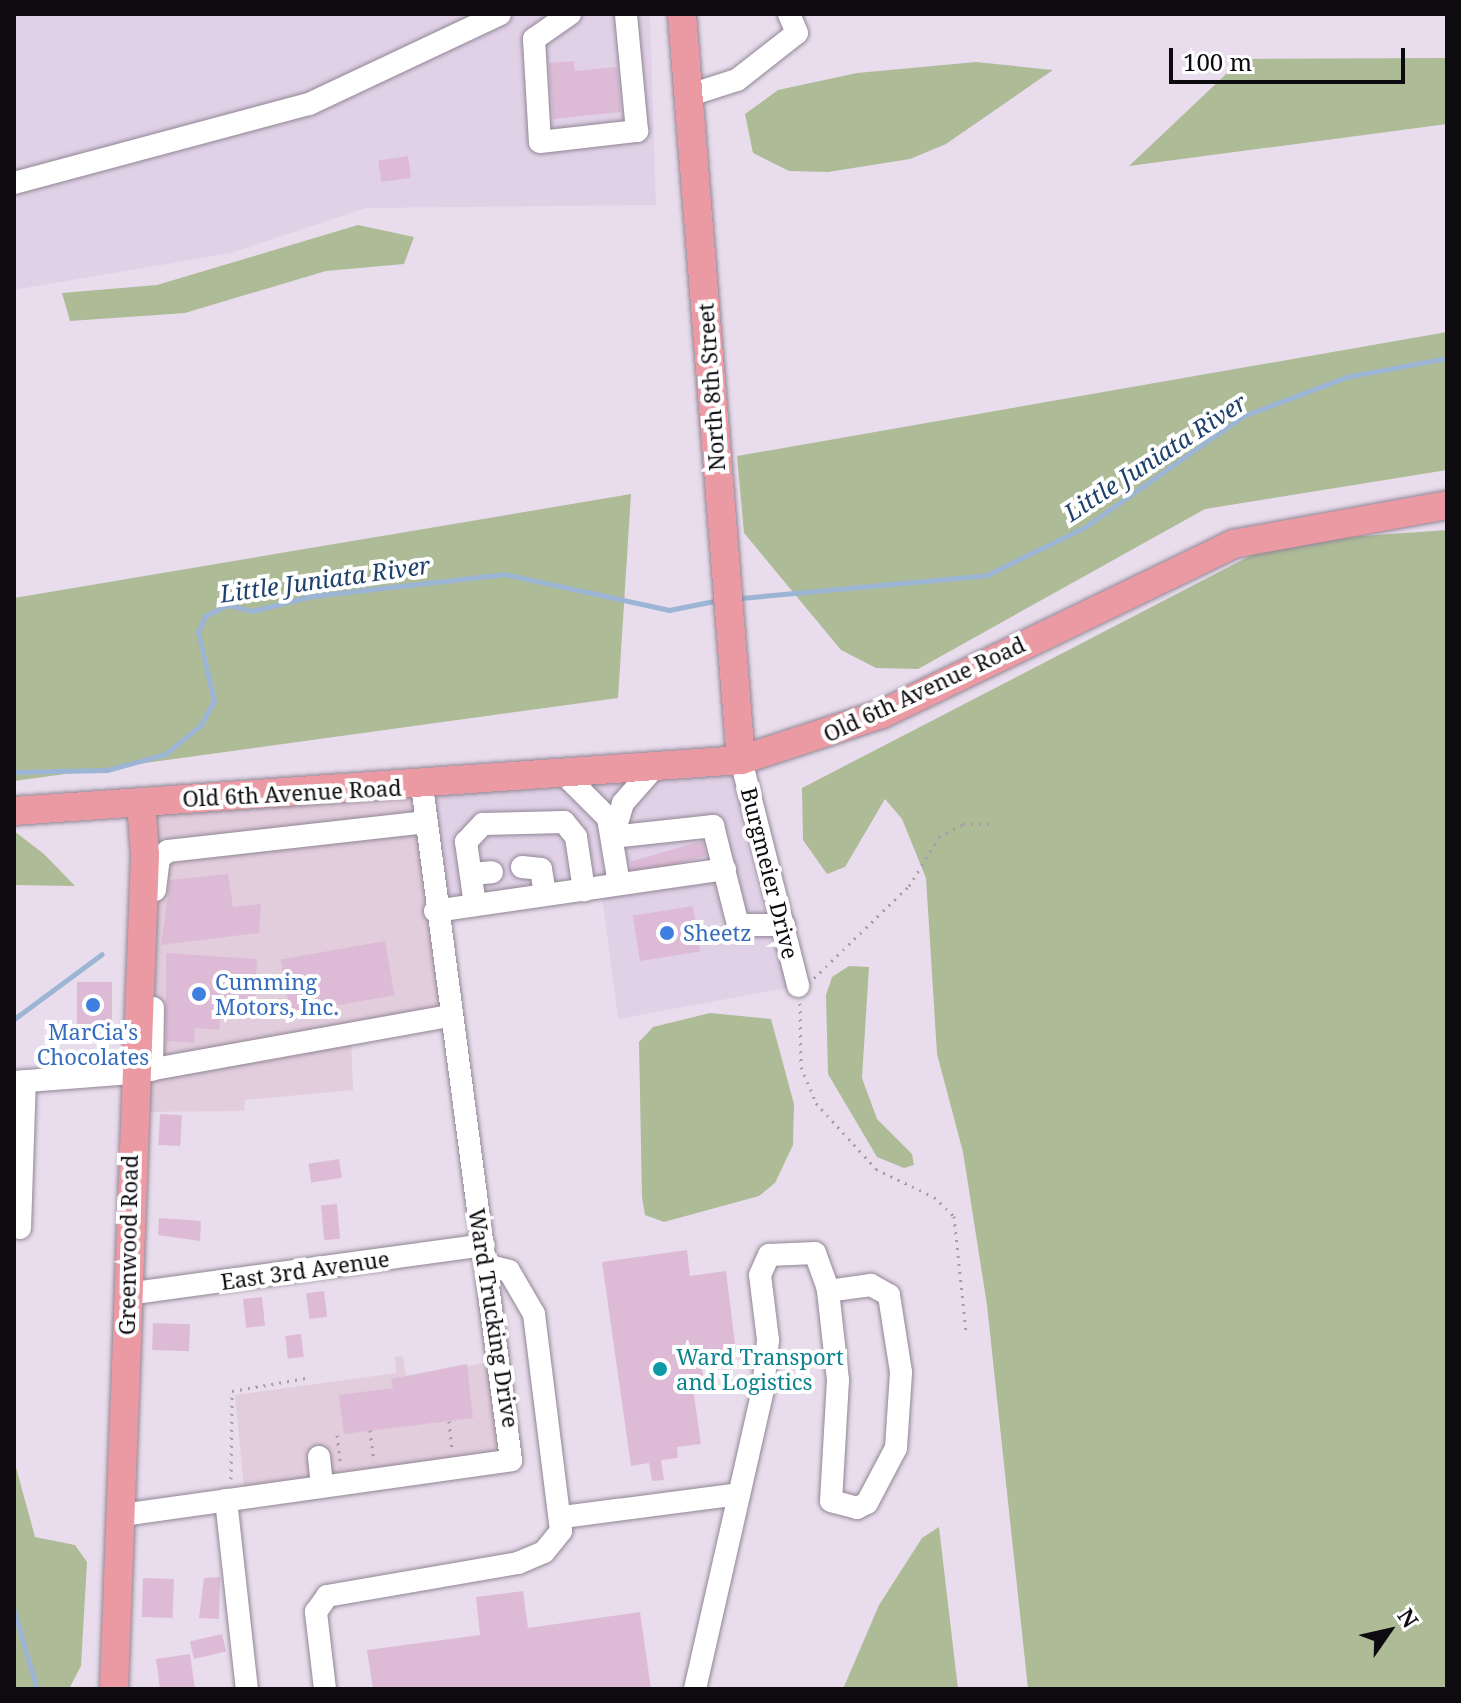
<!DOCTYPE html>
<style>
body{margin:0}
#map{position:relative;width:1461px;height:1703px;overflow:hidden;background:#e9dded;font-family:"Noto Serif",serif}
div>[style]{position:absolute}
.built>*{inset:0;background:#e1d1e7}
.industrial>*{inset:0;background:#e2cddd}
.forest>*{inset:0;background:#adbb97}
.stream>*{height:5px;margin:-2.5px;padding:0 2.5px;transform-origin:2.5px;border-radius:2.5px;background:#9cb5d4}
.building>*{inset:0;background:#ddbbd6;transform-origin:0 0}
.path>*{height:3px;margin-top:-1.5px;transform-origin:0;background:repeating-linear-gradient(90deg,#a69da9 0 2px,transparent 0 8px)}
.roads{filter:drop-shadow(0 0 2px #918695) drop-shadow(0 0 2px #918695)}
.minor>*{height:22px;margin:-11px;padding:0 11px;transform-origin:11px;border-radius:11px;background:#fff}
.major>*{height:28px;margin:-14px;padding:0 14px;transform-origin:14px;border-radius:14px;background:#eb9aa3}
.dots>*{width:22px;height:22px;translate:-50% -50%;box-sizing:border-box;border:4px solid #fff;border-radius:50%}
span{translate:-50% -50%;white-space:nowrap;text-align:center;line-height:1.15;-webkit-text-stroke:8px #fff;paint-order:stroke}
.street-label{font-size:22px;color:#0e0b10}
.shop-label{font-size:22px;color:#366cbe}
.left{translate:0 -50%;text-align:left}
.culture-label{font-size:22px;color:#0d838f}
.water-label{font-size:24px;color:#1e416b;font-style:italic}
.frame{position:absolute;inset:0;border:16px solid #0e0b10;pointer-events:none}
.north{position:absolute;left:1349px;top:1591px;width:80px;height:80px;-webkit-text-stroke:6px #fff;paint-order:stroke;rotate:56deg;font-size:22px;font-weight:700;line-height:32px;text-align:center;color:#0e0b10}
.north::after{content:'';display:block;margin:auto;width:28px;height:36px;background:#0e0b10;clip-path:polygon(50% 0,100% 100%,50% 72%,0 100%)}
.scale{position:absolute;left:1169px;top:48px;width:236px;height:36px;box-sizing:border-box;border:4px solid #0e0b10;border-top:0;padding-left:10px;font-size:24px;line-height:28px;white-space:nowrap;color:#0e0b10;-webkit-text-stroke:6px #fff;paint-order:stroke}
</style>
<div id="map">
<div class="built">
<i style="clip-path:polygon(14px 14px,650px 14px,656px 205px,366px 208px,231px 253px,14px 290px)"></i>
<i style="clip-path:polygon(747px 764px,798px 986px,618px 1019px,601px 888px,436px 911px,422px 786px)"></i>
</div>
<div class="industrial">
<i style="clip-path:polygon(422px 786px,449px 1016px,351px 1034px,353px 1090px,245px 1100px,244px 1111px,137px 1112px,147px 804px)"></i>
<i style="clip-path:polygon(403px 1356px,406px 1377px,501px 1360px,513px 1449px,245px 1497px,235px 1395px,396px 1373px,395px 1357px)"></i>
</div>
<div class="forest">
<i style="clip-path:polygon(1447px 58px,1447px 124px,1129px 166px,1242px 59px)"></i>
<i style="clip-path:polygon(976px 62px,1053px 70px,946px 144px,910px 159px,828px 172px,789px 171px,753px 153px,745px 114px,778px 90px,857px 73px)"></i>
<i style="clip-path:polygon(358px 225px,414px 237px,404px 264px,326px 271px,185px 313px,70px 321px,62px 293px,157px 285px)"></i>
<i style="clip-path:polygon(1447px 332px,1447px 470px,1205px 509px,918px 669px,876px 668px,841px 650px,744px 533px,737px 456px)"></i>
<i style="clip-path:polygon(631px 494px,618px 698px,14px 781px,14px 598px)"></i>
<i style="clip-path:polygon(1447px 530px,1447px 1689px,1028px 1689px,987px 1305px,963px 1152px,937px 1054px,926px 878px,902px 819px,885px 799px,845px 867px,827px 874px,803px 840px,802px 788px,1277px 542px)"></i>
<i style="clip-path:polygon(14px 831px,44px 854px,75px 886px,14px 885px)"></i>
<i style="clip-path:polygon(849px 966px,869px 967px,862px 1078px,877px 1119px,912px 1154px,914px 1165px,904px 1168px,877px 1157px,828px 1074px,826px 995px,832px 977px)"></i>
<i style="clip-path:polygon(710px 1013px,771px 1019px,794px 1104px,793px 1145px,775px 1183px,759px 1196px,664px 1222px,645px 1215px,642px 1197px,639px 1042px,653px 1027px)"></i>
<i style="clip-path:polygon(14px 1460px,35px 1537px,75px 1545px,87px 1562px,81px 1666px,69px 1689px,14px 1689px)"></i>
<i style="clip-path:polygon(939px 1527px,958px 1689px,843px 1689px,879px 1605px,922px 1538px)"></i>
</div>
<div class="stream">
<i style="left:741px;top:598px;width:247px;rotate:-5.3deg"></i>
<i style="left:987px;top:575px;width:109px;rotate:-26.1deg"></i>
<i style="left:1085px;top:527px;width:193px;rotate:-35.1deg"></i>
<i style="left:1243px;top:416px;width:110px;rotate:-20.7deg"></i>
<i style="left:1346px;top:377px;width:103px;rotate:-10.7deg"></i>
<i style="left:14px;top:772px;width:93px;rotate:-1.2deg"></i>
<i style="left:107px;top:770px;width:60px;rotate:-15.4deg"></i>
<i style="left:165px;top:754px;width:45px;rotate:-38.7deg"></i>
<i style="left:200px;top:726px;width:29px;rotate:-61deg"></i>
<i style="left:214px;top:701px;width:71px;rotate:-103.1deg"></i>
<i style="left:198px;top:632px;width:17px;rotate:-66deg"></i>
<i style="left:205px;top:616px;width:25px;rotate:-27deg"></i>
<i style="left:227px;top:605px;width:26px;rotate:13deg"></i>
<i style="left:252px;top:611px;width:62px;rotate:-14deg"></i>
<i style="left:312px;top:596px;width:193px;rotate:-6.5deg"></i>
<i style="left:504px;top:574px;width:169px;rotate:12.3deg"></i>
<i style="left:669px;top:610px;width:46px;rotate:-11.3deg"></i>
<i style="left:14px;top:1019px;width:109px;rotate:-36.5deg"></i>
<i style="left:14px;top:1611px;width:81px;rotate:73.6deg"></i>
</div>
<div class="building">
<i style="clip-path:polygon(574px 61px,575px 71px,617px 67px,621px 112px,553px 119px,549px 63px)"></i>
<i style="left:408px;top:156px;width:22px;height:30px;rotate:82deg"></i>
<i style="left:702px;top:841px;width:15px;height:75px;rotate:74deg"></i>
<i style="clip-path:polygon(228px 874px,233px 907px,261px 904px,259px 933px,161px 945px,170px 880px)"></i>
<i style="left:693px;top:906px;width:46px;height:61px;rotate:81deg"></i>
<i style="left:385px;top:941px;width:55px;height:106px;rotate:80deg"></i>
<i style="clip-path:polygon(166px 953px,257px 959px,255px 1002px,222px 999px,219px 1030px,195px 1028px,194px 1043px,166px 1041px)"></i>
<i style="left:112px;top:982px;width:46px;height:35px;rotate:90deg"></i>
<i style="left:160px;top:1114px;width:22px;height:31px;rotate:3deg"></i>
<i style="left:339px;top:1159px;width:19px;height:31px;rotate:81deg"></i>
<i style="left:337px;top:1204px;width:35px;height:16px;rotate:85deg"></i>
<i style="clip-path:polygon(159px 1218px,201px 1221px,200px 1241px,158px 1235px)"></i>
<i style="clip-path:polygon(687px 1250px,690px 1276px,726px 1271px,736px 1352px,700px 1357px,704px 1381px,692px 1382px,701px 1444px,677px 1447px,678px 1458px,661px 1460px,664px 1480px,652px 1481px,649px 1463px,631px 1466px,602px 1262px)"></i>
<i style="left:324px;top:1291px;width:26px;height:18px;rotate:83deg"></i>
<i style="left:262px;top:1297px;width:29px;height:19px;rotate:84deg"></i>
<i style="left:153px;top:1323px;width:37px;height:27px;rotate:2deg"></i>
<i style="left:301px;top:1334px;width:23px;height:16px;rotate:83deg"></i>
<i style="clip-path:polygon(467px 1364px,473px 1418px,344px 1434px,339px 1395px,393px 1388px,391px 1379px)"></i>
<i style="clip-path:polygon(220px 1577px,219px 1619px,199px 1618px,204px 1578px)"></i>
<i style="left:143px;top:1578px;width:31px;height:39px;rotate:2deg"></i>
<i style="clip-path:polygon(523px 1591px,528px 1628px,640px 1612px,651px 1689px,373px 1689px,367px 1650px,480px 1635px,476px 1597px)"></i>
<i style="left:222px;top:1634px;width:18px;height:33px;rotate:77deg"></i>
<i style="clip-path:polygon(190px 1654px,195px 1689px,160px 1689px,156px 1659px)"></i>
</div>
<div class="path">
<i style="left:814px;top:978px;width:132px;rotate:-44.1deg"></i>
<i style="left:909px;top:886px;width:57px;rotate:-58.5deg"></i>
<i style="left:939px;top:837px;width:27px;rotate:-28deg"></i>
<i style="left:963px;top:824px;width:30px"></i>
<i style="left:800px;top:1003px;width:64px;rotate:89.1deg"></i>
<i style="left:801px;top:1067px;width:39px;rotate:67deg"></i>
<i style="left:816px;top:1103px;width:89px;rotate:47.7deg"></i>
<i style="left:876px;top:1169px;width:64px;rotate:25.8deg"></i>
<i style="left:934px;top:1197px;width:28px;rotate:44deg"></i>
<i style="left:954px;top:1216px;width:117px;rotate:84.1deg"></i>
<i style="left:449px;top:1421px;width:28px;rotate:84deg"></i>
<i style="left:370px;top:1430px;width:32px;rotate:83deg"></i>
<i style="left:337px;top:1435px;width:32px;rotate:83deg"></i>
<i style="left:231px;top:1479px;width:88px;rotate:-89.3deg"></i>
<i style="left:232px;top:1391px;width:75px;rotate:-10deg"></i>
</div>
<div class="roads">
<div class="minor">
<i style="left:570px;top:14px;width:44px;rotate:145.2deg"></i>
<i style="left:534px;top:39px;width:103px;rotate:86.7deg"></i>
<i style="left:540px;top:142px;width:98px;rotate:-6.5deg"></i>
<i style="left:637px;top:131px;width:118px;rotate:-95.4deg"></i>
<i style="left:690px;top:95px;width:49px;rotate:-17.7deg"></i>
<i style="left:737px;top:80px;width:76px;rotate:-38.1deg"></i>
<i style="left:797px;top:33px;width:21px;rotate:-113deg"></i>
<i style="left:14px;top:183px;width:305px;rotate:-15deg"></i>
<i style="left:309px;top:104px;width:211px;rotate:-25.2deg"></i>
<i style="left:741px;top:760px;width:233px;rotate:75.8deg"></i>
<i style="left:567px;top:777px;width:58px;rotate:45deg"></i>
<i style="left:608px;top:818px;width:67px;rotate:80.5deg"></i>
<i style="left:613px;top:836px;width:34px;rotate:-73deg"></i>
<i style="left:623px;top:803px;width:44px;rotate:-48.7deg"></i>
<i style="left:612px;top:837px;width:102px;rotate:-6.2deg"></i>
<i style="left:713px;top:826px;width:102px;rotate:75.8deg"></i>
<i style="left:738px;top:925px;width:46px"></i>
<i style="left:522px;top:867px;width:19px;rotate:6deg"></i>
<i style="left:541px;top:869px;width:26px;rotate:81deg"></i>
<i style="left:471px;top:874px;width:21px;rotate:-5deg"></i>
<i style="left:155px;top:890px;width:32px;rotate:-83deg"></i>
<i style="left:159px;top:858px;width:11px;rotate:-38deg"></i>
<i style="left:168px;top:851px;width:260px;rotate:-6.4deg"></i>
<i style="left:475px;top:905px;width:64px;rotate:-98.1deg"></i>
<i style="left:466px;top:842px;width:25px;rotate:-47deg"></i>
<i style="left:483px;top:824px;width:81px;rotate:-1.4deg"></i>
<i style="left:564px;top:822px;width:19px;rotate:51deg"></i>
<i style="left:576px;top:837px;width:54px;rotate:81.4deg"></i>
<i style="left:435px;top:911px;width:293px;rotate:-8.2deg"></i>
<i style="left:152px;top:1070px;width:62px;rotate:-89.1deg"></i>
<i style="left:14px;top:1082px;width:118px;rotate:-4.4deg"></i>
<i style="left:132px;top:1073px;width:322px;rotate:-10.2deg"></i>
<i style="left:20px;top:1228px;width:147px;rotate:-88.1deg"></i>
<i style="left:127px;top:1294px;width:360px;rotate:-7.8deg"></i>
<i style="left:319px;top:1457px;width:29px;rotate:84deg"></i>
<i style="left:226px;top:1500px;width:190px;rotate:83.7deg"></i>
<i style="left:122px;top:1515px;width:393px;rotate:-8deg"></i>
<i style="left:511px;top:1460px;width:680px;rotate:-97.52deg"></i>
<i style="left:563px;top:1517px;width:177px;rotate:-7.4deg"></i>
<i style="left:325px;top:1689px;width:78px;rotate:-96.7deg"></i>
<i style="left:316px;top:1612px;width:19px;rotate:-55deg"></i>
<i style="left:327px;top:1596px;width:194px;rotate:-9.8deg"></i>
<i style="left:518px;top:1563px;width:28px;rotate:-23deg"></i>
<i style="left:544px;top:1552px;width:27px;rotate:-51deg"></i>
<i style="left:561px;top:1531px;width:219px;rotate:-97.1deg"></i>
<i style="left:534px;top:1314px;width:50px;rotate:-120.2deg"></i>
<i style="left:509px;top:1271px;width:23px;rotate:-165deg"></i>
<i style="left:695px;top:1689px;width:308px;rotate:-77.2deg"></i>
<i style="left:763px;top:1389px;width:49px;rotate:-84.2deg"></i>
<i style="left:768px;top:1340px;width:65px;rotate:-97deg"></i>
<i style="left:760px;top:1275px;width:22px;rotate:-66deg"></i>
<i style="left:769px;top:1255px;width:46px;rotate:-2.5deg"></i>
<i style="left:815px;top:1253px;width:35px;rotate:70deg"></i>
<i style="left:827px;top:1286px;width:5px;rotate:79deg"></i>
<i style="left:828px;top:1291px;width:90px;rotate:83.6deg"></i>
<i style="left:838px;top:1380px;width:121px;rotate:93.3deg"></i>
<i style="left:831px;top:1501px;width:27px;rotate:15deg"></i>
<i style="left:857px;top:1508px;width:11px;rotate:-27deg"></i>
<i style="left:867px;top:1503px;width:62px;rotate:-62.2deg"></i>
<i style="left:896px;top:1448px;width:76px;rotate:-86.2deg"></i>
<i style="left:901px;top:1372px;width:78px;rotate:-98.9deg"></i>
<i style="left:889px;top:1295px;width:21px;rotate:-151deg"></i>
<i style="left:871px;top:1285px;width:43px;rotate:172.1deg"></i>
</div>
<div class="major">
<i style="left:682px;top:14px;width:748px;rotate:85.48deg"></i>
<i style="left:14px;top:811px;width:729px;rotate:-4.01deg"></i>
<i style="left:741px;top:760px;width:148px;rotate:-18.1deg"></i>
<i style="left:882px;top:714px;width:390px;rotate:-25.8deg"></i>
<i style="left:1233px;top:544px;width:218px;rotate:-10.3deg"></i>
<i style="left:114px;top:1689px;width:835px;rotate:-87.87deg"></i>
<i style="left:145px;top:855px;width:53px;rotate:-94.3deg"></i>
</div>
</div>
<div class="dots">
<i style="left:667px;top:933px;background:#3f7fe0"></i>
<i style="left:199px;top:994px;background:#3f7fe0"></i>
<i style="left:93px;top:1005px;background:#3f7fe0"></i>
<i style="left:660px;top:1369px;background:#0f9aa8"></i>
</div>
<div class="street-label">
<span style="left:711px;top:387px;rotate:-94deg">North 8th Street</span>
<span style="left:924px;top:689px;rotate:-25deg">Old 6th Avenue Road</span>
<span style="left:292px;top:793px;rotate:-3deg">Old 6th Avenue Road</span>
<span style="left:770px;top:873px;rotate:76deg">Burgmeier Drive</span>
<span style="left:128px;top:1245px;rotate:-89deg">Greenwood Road</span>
<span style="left:305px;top:1270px;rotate:-8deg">East 3rd Avenue</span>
<span style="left:494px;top:1318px;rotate:81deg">Ward Trucking Drive</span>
</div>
<div class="shop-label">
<span class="left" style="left:683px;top:933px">Sheetz</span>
<span class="left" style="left:215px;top:994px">Cumming<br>Motors, Inc.</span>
<span style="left:93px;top:1044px">MarCia's<br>Chocolates</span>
</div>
<div class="culture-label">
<span class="left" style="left:676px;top:1369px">Ward Transport<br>and Logistics</span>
</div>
<div class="water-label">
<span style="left:1155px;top:457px;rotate:-33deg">Little Juniata River</span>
<span style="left:325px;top:579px;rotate:-8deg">Little Juniata River</span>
</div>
<div class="frame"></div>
<div class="north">N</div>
<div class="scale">100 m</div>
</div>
